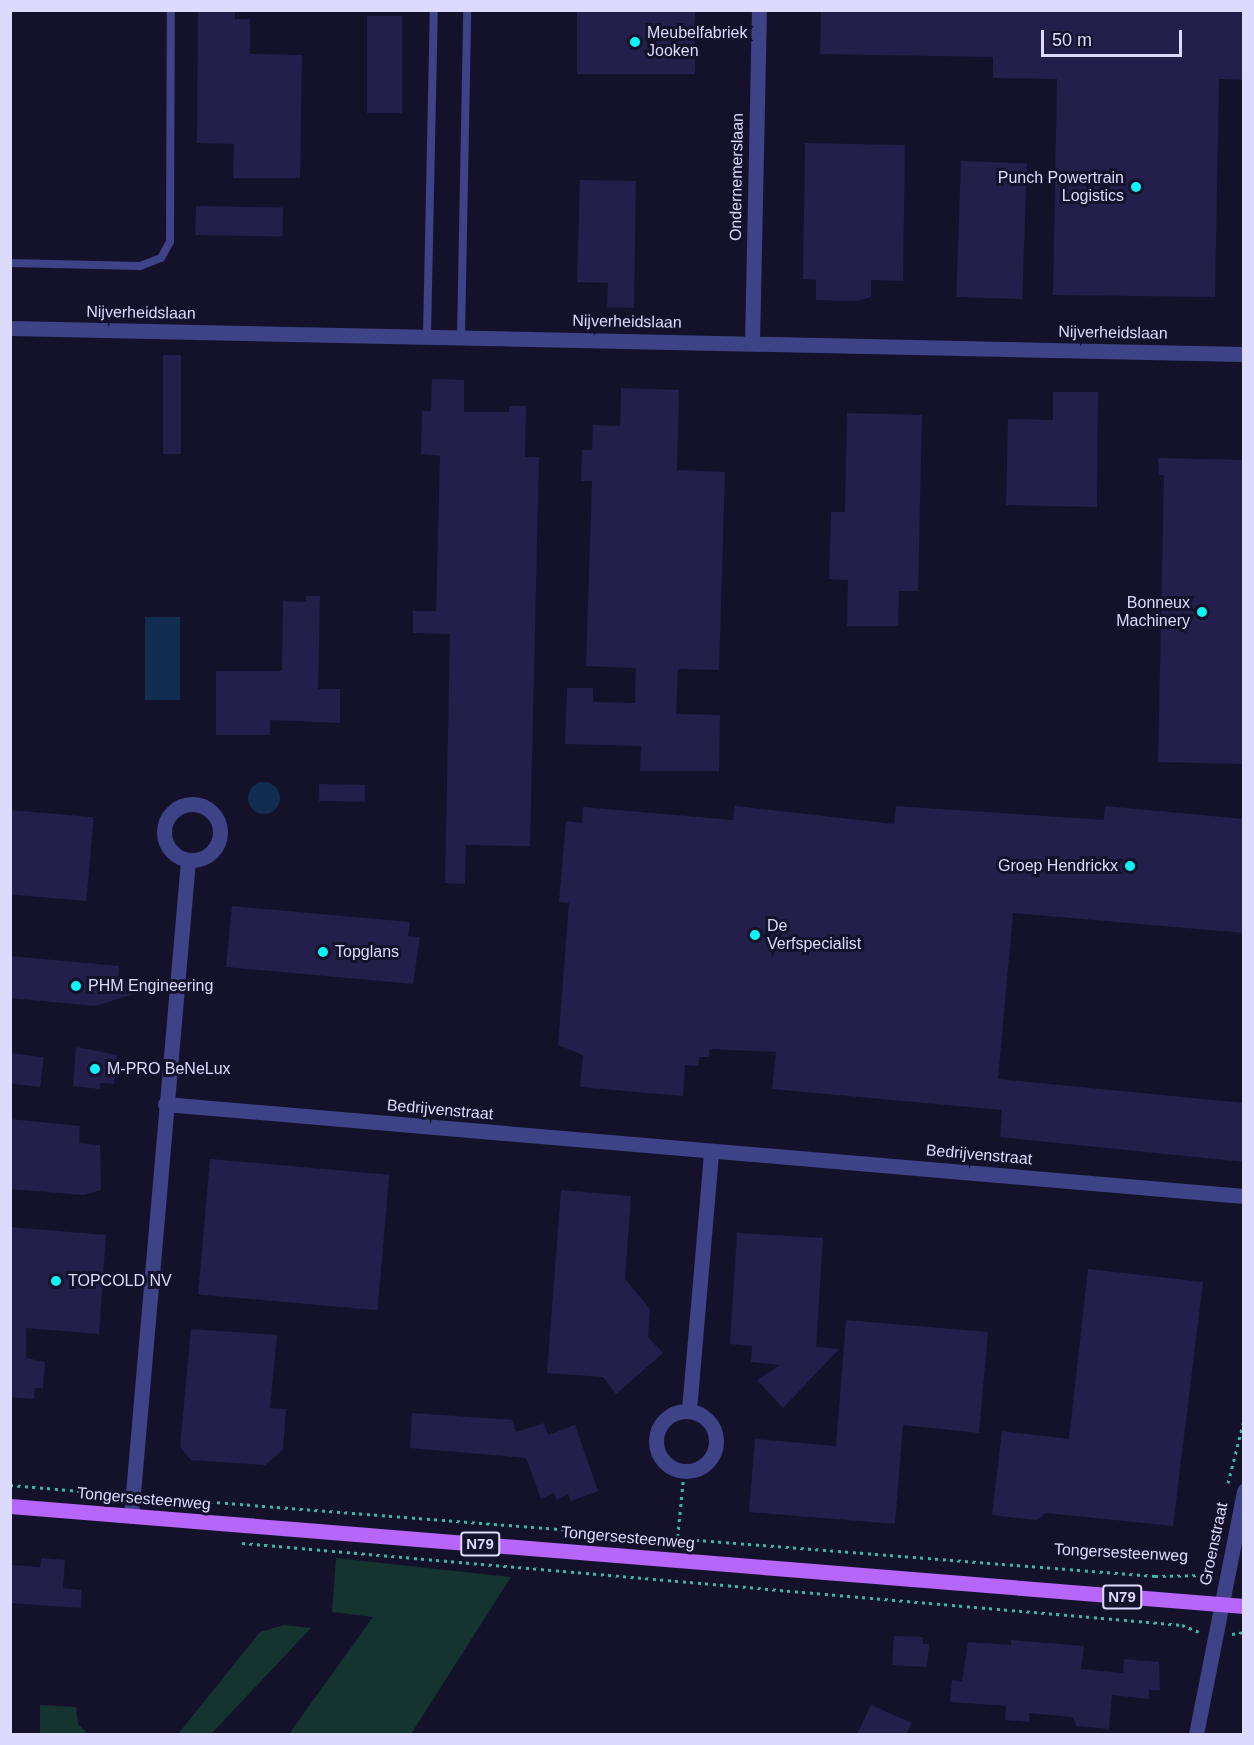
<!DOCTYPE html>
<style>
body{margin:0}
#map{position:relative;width:1254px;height:1745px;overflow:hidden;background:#14122a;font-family:Arial,sans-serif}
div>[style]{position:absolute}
.green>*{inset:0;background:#153430}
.water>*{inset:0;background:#112d4f;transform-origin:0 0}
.round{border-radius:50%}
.building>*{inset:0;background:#231e4a;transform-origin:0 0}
.path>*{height:3px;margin-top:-1.5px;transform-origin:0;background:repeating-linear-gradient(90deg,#34b9a6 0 3px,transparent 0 7.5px)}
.lane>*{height:8px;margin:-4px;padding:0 4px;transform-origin:4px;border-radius:4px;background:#3e4287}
.street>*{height:15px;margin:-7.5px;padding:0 7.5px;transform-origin:7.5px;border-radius:7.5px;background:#3e4287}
.street>.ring{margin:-7.5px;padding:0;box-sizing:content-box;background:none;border:15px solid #3e4287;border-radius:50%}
.primary>*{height:15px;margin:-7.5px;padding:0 7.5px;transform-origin:7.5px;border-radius:7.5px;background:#b666fb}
.dots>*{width:16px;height:16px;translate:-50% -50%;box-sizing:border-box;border:3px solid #14122a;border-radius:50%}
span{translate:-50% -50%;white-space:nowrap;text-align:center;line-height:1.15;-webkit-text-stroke:6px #14122a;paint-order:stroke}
.shield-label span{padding:2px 4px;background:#14122a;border:2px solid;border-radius:4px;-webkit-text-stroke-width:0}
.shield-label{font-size:15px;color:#dcdbfe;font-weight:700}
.poi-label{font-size:16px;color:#dcdbfe}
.left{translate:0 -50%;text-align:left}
.right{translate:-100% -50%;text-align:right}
.street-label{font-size:16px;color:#dcdbfe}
.frame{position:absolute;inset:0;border:12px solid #dcdbfe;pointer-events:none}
.scale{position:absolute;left:1041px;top:30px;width:141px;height:27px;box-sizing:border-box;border:3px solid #dcdbfe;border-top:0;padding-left:8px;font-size:18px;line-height:21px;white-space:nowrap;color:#dcdbfe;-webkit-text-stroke:4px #14122a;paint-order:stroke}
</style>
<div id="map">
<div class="green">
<i style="clip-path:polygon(336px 1558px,511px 1577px,411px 1734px,289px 1734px,373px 1617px,332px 1612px)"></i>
<i style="clip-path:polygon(284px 1625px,311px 1628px,211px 1734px,178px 1734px,260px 1632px)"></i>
<i style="clip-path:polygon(40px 1705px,76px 1707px,78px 1724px,88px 1734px,40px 1734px)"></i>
</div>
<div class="water">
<i style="left:145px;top:617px;width:35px;height:83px"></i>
<i class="round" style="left:248px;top:782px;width:32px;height:32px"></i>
</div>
<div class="building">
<i style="clip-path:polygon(198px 10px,235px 10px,235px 19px,250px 19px,250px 54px,302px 55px,300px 178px,233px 178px,234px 144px,197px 143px)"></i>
<i style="left:577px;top:10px;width:118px;height:64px"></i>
<i style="clip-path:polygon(821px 10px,1244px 10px,1244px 80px,1219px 79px,1215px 297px,1053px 295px,1057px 79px,993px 78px,993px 57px,820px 54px)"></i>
<i style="left:367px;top:16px;width:35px;height:97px"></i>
<i style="clip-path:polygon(805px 143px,905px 145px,903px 281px,871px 280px,871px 297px,857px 301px,816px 300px,816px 280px,803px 279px)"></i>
<i style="left:961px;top:161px;width:66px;height:136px;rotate:2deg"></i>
<i style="clip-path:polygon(580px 180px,636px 181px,634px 308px,607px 307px,608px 283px,577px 282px)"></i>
<i style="left:196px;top:206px;width:87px;height:29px;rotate:1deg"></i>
<i style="left:163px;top:355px;width:18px;height:99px"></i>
<i style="clip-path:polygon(432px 379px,464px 380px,464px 412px,509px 412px,509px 406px,526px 406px,525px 457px,539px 457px,530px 846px,466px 845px,465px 884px,445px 883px,450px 634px,413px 633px,413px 611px,436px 611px,440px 456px,421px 454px,422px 411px,431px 411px)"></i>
<i style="clip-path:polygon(621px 388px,679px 390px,677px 470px,725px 472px,719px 670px,678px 669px,676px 714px,720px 715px,719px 771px,640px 771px,641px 746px,565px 744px,567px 688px,593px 688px,593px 702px,635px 703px,636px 668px,586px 666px,592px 481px,581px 481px,582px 450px,592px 450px,593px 425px,620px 426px)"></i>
<i style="clip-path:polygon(1053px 392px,1098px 392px,1097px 507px,1006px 505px,1008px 419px,1053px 420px)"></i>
<i style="clip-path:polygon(847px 413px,922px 415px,918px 591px,899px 591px,898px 626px,847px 626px,848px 580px,829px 579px,831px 512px,845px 512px)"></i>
<i style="clip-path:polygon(1158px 458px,1244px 460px,1243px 764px,1158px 762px,1164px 475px,1159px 475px)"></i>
<i style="clip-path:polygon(306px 596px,320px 596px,318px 689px,340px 689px,340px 723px,270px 720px,270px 735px,216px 735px,216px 671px,282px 671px,283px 601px,306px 602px)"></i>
<i style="left:319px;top:784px;width:46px;height:17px;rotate:1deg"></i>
<i style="clip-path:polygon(735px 806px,894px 824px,896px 806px,1104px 820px,1105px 806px,1244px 819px,1244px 933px,1013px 913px,998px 1079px,1244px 1103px,1244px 1162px,1000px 1137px,1002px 1110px,772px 1089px,776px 1052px,710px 1049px,709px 1057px,699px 1057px,698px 1066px,685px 1065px,683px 1096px,580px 1087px,583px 1055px,558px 1045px,569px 903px,559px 902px,566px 821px,582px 823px,583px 807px,733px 820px)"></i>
<i style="left:10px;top:810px;width:84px;height:84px;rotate:5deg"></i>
<i style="clip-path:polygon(232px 906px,410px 922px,408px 936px,420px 937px,413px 984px,226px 967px)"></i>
<i style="clip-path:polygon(10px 956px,119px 966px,118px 979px,165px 984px,95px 1006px,10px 998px)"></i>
<i style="clip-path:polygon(76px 1047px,117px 1055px,114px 1084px,100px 1083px,100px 1089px,73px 1086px)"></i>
<i style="left:10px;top:1053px;width:34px;height:30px;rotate:7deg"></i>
<i style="clip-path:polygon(10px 1119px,80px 1126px,79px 1143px,100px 1145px,101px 1190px,84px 1195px,10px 1189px)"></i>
<i style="left:210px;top:1159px;width:180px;height:136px;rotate:5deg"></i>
<i style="clip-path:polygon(561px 1190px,631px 1196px,625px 1279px,650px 1309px,648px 1337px,663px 1353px,616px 1394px,603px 1377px,547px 1373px)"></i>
<i style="clip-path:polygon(10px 1227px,106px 1235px,99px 1334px,26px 1328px,26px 1358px,45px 1362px,43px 1388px,35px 1388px,34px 1399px,10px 1397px)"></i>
<i style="clip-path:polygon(737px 1233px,823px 1238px,816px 1347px,839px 1349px,783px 1408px,757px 1380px,780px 1365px,751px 1362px,752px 1346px,730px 1344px)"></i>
<i style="clip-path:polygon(1088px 1269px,1203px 1282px,1173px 1526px,1046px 1513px,1037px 1520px,992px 1515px,1002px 1431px,1069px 1439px)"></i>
<i style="clip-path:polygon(846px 1320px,988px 1332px,979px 1433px,903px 1425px,895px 1524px,749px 1512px,755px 1439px,836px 1446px)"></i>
<i style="clip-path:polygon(191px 1329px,277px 1335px,270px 1408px,286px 1409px,283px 1450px,265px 1465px,191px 1460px,180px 1447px)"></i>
<i style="clip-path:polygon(412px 1413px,512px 1420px,516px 1432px,544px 1423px,548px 1435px,575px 1425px,598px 1491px,571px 1501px,568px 1494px,557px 1500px,554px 1493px,541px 1499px,526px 1458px,410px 1448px)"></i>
<i style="clip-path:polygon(41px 1558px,65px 1560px,63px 1588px,82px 1590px,81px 1608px,10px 1603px,10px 1565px,40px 1567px)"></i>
<i style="clip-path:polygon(894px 1636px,923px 1637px,923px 1644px,929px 1644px,927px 1667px,892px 1665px)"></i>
<i style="clip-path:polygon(1011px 1640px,1084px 1646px,1081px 1669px,1123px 1673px,1124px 1659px,1159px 1662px,1160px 1690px,1149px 1690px,1149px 1699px,1112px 1695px,1109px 1729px,1076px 1726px,1073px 1717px,1029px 1713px,1030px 1722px,1005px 1720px,1006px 1706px,950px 1702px,952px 1680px,962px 1681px,968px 1642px,1011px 1645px)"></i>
<i style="clip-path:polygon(871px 1705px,912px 1723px,906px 1734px,857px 1734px)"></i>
</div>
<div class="path">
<i style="left:1228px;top:1483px;width:65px;rotate:-75.7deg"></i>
<i style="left:10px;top:1485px;width:106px;rotate:4.9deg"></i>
<i style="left:150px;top:1497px;width:1008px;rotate:4.49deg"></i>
<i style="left:1155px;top:1576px;width:56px;rotate:-1deg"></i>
<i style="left:242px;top:1543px;width:944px;rotate:4.99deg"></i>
<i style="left:1182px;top:1625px;width:18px;rotate:22deg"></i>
<i style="left:677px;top:1544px;width:72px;rotate:-84.4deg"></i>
<i style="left:1206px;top:1575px;width:56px;rotate:-76.5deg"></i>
<i style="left:1232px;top:1634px;width:12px;rotate:-9deg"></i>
</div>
<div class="lane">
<i style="left:10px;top:263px;width:130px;rotate:1.3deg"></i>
<i style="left:140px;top:266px;width:22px;rotate:-21deg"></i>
<i style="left:161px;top:258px;width:18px;rotate:-61deg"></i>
<i style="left:170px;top:242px;width:232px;rotate:-89.8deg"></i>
<i style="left:427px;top:335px;width:325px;rotate:-88.8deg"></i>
<i style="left:461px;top:336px;width:326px;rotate:-88.9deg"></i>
</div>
<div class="street">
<i style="left:10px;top:328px;width:1234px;rotate:1.21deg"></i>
<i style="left:752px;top:343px;width:333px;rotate:-88.8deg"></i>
<i class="ring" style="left:164px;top:804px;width:41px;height:41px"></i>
<i style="left:165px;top:1104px;width:1083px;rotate:4.87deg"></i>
<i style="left:689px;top:1410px;width:260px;rotate:-85.1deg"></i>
<i class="ring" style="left:656px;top:1411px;width:45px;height:45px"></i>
<i style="left:131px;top:1516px;width:658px;rotate:-85.03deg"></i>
<i style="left:1196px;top:1734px;width:248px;rotate:-78.8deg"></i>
</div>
<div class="primary">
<i style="left:10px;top:1506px;width:1238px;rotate:4.63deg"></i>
</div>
<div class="dots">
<i style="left:635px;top:42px;background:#0df4f8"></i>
<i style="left:1136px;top:187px;background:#0df4f8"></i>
<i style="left:1202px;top:612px;background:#0df4f8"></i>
<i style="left:1130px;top:866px;background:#0df4f8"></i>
<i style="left:755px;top:935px;background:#0df4f8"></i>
<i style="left:323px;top:952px;background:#0df4f8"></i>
<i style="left:76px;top:986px;background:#0df4f8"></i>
<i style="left:95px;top:1069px;background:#0df4f8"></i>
<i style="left:56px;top:1281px;background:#0df4f8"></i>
</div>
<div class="shield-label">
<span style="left:480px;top:1544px">N79</span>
<span style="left:1122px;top:1597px">N79</span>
</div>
<div class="poi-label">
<span class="left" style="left:647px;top:42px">Meubelfabriek<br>Jooken</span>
<span class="right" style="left:1124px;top:187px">Punch Powertrain<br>Logistics</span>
<span class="right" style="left:1190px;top:612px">Bonneux<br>Machinery</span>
<span class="right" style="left:1118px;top:866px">Groep Hendrickx</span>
<span class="left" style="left:767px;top:935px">De<br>Verfspecialist</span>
<span class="left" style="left:335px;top:952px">Topglans</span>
<span class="left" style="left:88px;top:986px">PHM Engineering</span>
<span class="left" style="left:107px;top:1069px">M-PRO BeNeLux</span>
<span class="left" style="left:68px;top:1281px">TOPCOLD NV</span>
</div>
<div class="street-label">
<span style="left:737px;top:177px;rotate:-89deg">Ondernemerslaan</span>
<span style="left:141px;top:313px;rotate:1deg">Nijverheidslaan</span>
<span style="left:627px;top:322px;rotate:1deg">Nijverheidslaan</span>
<span style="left:1113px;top:333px;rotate:1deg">Nijverheidslaan</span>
<span style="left:440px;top:1110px;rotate:5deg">Bedrijvenstraat</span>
<span style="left:979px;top:1155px;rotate:5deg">Bedrijvenstraat</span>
<span style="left:144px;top:1499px;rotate:5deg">Tongersesteenweg</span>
<span style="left:628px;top:1538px;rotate:5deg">Tongersesteenweg</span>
<span style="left:1214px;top:1544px;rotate:-78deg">Groenstraat</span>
<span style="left:1121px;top:1553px;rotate:3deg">Tongersesteenweg</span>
</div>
<div class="frame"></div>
<div class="scale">50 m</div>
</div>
